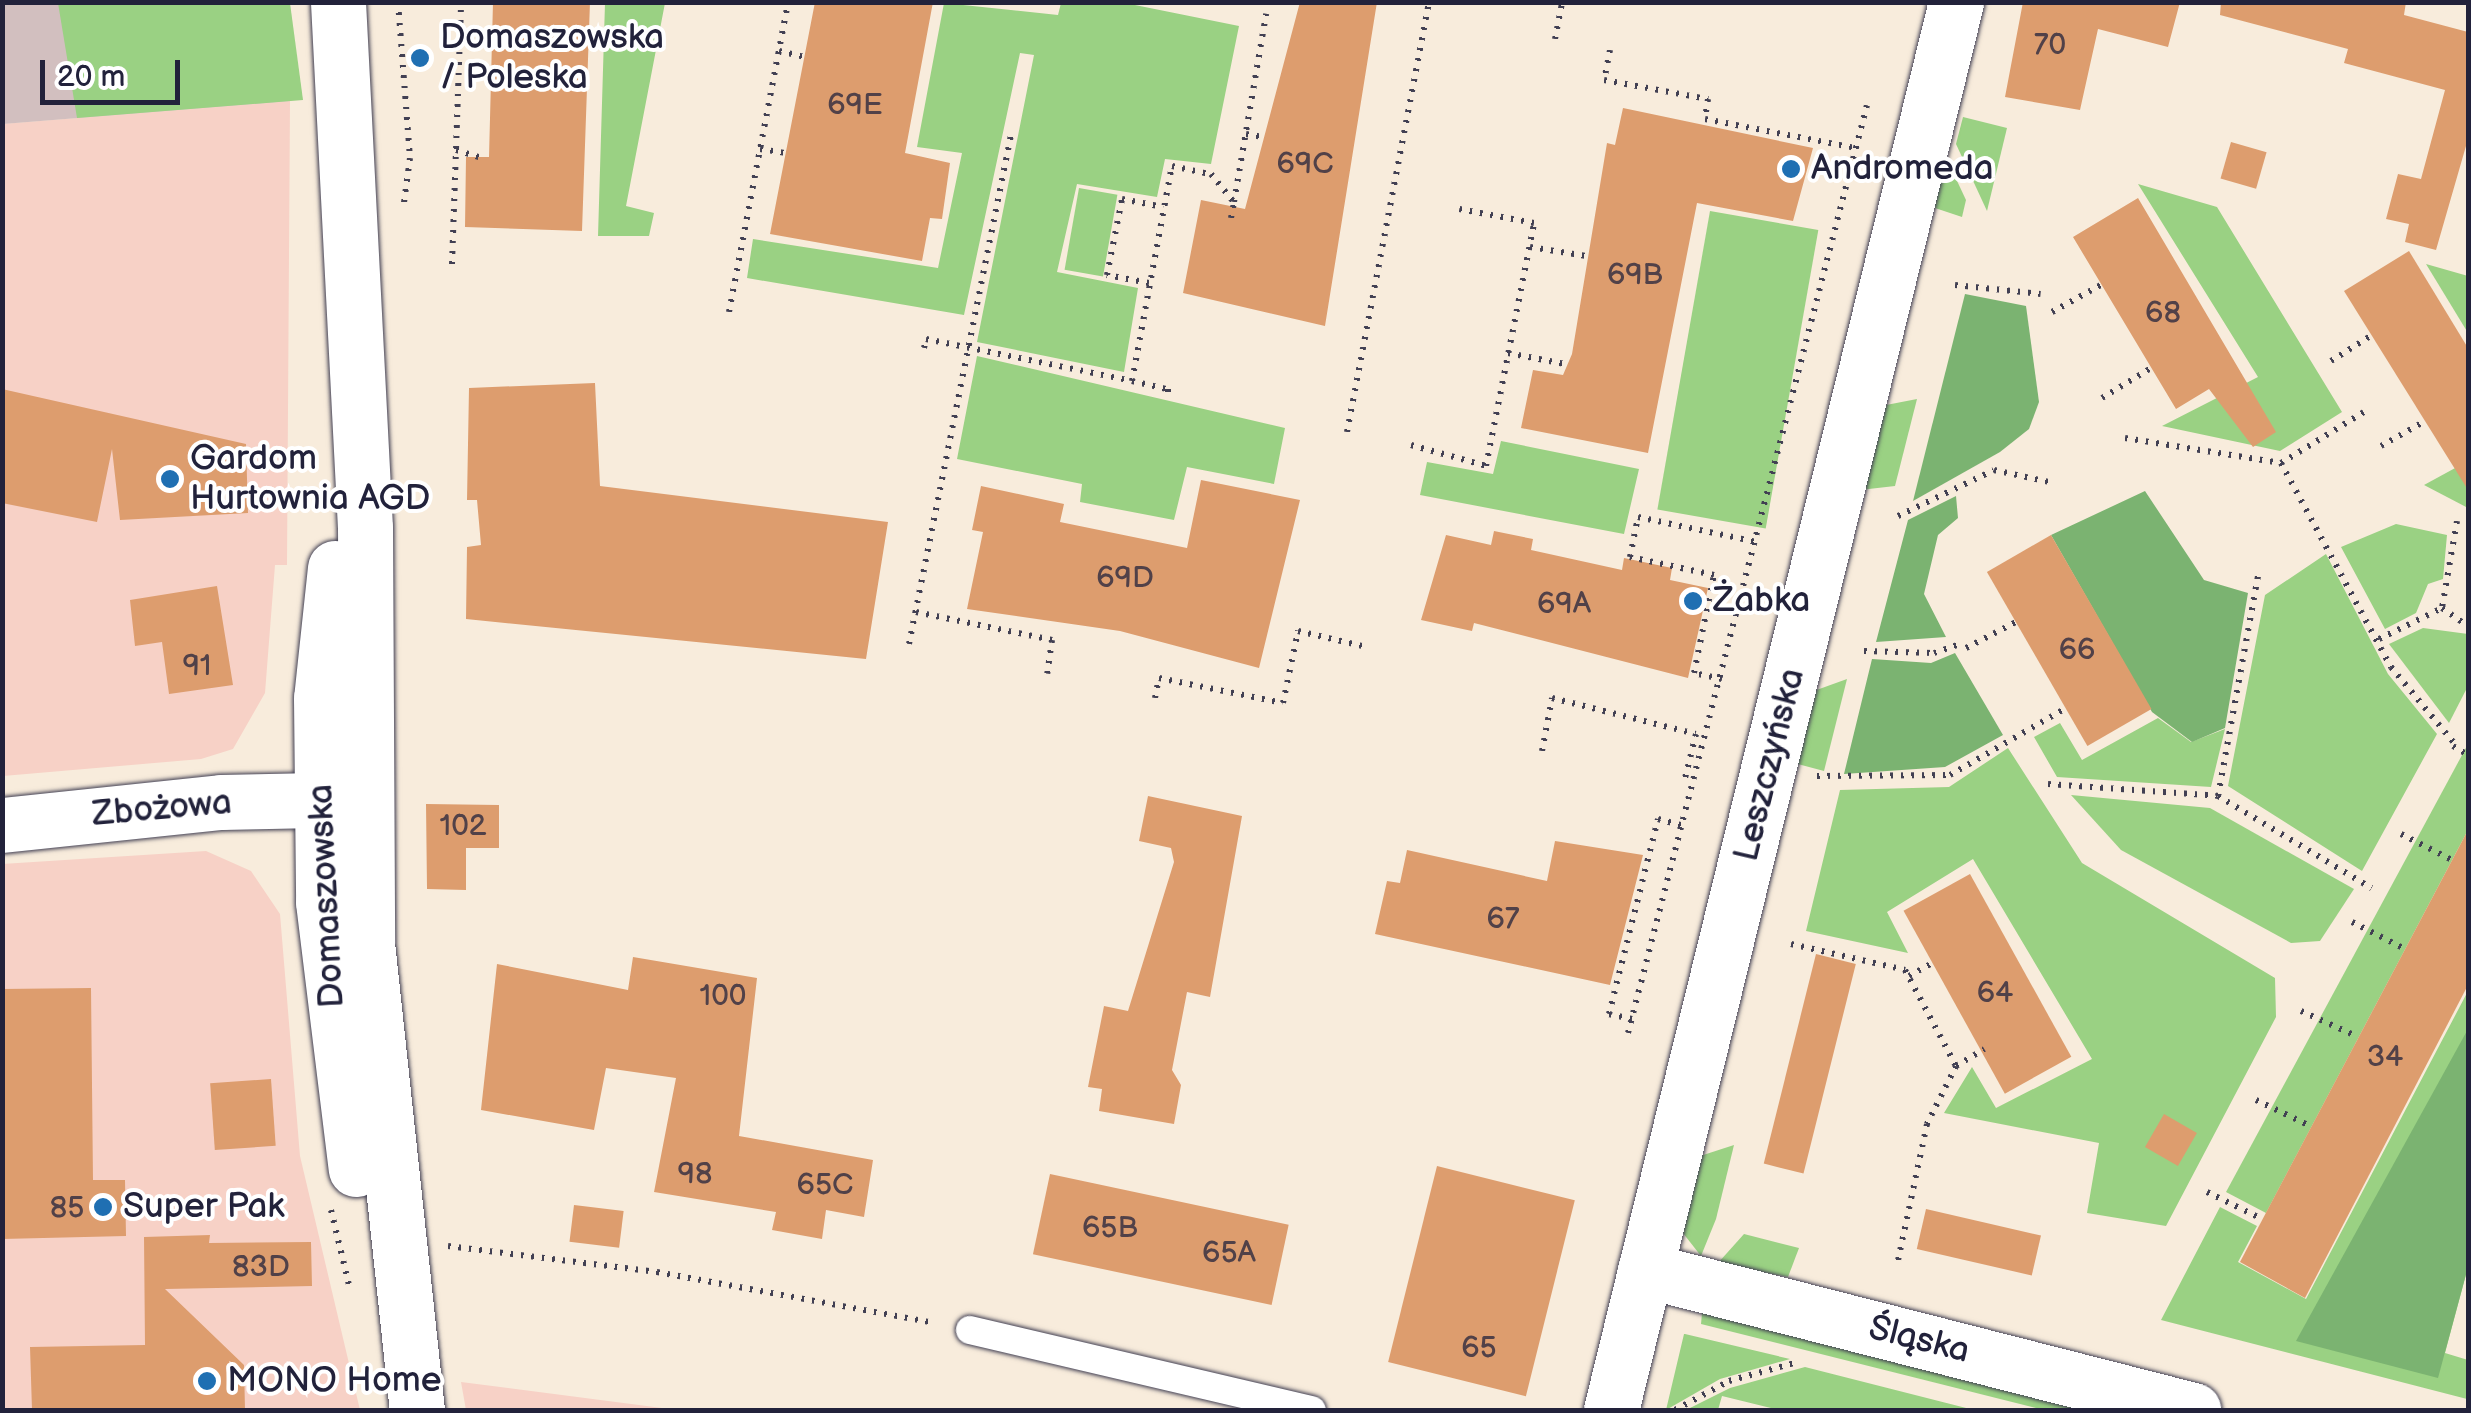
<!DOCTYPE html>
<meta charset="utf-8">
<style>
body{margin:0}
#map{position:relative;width:2471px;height:1413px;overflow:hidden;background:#f8ecdc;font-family:"Balsamiq Sans",sans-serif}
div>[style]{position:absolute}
.built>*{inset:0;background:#f7d1c6}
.industrial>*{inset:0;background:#d2bfbf}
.green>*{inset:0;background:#9ad183;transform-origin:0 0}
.forest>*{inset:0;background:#7bb371}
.building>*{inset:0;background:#dd9d6e;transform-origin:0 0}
.path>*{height:6px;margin-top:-3px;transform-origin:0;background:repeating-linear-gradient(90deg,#424053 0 2.5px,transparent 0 10.5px)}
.roads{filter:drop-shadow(0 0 2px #424053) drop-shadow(0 0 2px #424053)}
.lane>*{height:28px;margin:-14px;padding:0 14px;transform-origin:14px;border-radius:14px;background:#fff}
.street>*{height:55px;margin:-27.5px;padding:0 27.5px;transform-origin:27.5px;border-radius:27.5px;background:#fff}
.secondary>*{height:55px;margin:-27.5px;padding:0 27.5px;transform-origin:27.5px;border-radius:27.5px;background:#fff}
.dots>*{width:28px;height:28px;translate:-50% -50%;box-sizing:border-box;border:5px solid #fff;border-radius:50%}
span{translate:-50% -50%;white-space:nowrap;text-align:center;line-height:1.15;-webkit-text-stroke:8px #fff;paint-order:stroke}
.number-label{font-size:30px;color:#514148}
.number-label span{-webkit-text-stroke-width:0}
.poi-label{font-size:35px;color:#22223b}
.left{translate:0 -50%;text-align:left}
.street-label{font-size:35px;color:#22223b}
.frame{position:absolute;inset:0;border:5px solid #22223b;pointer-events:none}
.scale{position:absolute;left:40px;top:60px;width:140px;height:45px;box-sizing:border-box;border:5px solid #22223b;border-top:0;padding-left:12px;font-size:30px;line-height:35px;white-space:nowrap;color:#22223b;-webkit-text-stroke:8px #fff;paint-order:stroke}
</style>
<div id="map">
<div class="built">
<i style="clip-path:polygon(290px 101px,287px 565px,275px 565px,265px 693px,233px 749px,201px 759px,3px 776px,2px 124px)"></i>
<i style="clip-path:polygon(206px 851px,251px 871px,280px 914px,300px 1156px,360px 1410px,3px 1410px,2px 864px)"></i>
<i style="clip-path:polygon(461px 1382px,662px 1408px,682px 1410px,466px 1410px)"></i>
</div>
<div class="industrial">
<i style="clip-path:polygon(3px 3px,279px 3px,290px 101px,3px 124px)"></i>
</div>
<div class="green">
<i style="clip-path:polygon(58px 3px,290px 3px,303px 100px,77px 118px)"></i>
<i style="clip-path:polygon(605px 3px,665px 3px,626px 206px,654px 213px,649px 236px,598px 236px)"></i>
<i style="clip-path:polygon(944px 3px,1058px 15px,1061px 3px,1125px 3px,1239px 26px,1211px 164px,1165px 159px,1157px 197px,1077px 184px,1057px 272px,1138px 288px,1124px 372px,977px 342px,1034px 55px,1020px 53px,964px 315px,747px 278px,753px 239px,938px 268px,962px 153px,917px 147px)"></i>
<i style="clip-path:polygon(1963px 117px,2007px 128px,1987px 211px,1956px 144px)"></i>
<i style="clip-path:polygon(1943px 151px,1966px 200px,1962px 217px,1929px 206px)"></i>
<i style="clip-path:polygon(2138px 184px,2217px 207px,2342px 412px,2280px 451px,2162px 426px,2258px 377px)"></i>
<i style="left:1079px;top:188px;width:39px;height:83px;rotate:10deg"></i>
<i style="left:1710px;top:211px;width:110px;height:303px;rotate:10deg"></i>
<i style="clip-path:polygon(2426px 264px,2468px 276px,2468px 333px)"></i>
<i style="clip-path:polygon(977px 356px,1285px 428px,1274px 484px,1187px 467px,1174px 520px,1080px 502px,1082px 484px,957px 459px)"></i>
<i style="clip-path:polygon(1917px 399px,1895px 486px,1860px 490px,1881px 406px)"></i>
<i style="clip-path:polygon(1501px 441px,1639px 469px,1624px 534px,1420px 495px,1427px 462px,1493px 474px)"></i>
<i style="clip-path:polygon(2468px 461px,2468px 508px,2424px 485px)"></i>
<i style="clip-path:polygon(2396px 524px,2447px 535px,2443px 579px,2428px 584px,2416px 613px,2385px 629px,2341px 547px)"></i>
<i style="clip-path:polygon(2326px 554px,2388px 674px,2437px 734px,2362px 871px,2228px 786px,2265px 595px)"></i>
<i style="clip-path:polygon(2423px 628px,2468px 634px,2468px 686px,2449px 723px,2389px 644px)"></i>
<i style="clip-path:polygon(1847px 679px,1824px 771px,1794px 763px,1811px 692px)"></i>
<i style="clip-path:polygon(2158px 718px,2191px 742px,2225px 729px,2211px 787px,2057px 777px,2034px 737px,2060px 723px,2082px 760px)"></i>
<i style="clip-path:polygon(2468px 744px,2468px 830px,2266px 1213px,2226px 1192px)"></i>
<i style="clip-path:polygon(2008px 748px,2082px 863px,2275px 978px,2276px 1017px,2166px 1226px,2087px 1213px,2099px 1143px,1944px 1113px,1972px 1067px,1996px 1108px,2092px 1059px,1973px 859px,1887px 912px,1908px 953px,1806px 931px,1840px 790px,1949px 787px)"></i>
<i style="clip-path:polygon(2071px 795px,2210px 808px,2354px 889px,2320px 941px,2291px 943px,2121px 850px)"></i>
<i style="clip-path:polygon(2468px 991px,2468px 1267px,2445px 1353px,2468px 1360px,2467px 1399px,2161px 1320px,2220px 1207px,2257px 1226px,2238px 1262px,2306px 1299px)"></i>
<i style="clip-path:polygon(1734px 1145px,1716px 1219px,1701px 1256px,1679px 1228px,1694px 1158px)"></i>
<i style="clip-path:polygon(1744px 1234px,1799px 1248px,1788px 1277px,1718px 1263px)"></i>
<i style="clip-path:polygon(1703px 1303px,2072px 1398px,2079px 1410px,2044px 1410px,1701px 1324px)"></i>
<i style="clip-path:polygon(1684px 1334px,1685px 1334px,1790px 1359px,1720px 1379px,1666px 1410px)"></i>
<i style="clip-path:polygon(1805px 1367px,1974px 1410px,1779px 1410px,1722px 1396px,1718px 1410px,1686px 1410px,1730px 1388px)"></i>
</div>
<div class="forest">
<i style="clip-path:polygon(1965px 294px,2026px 306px,2039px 402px,2029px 429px,2000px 452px,1913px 501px)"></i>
<i style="clip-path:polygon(2145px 491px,2204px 580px,2248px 593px,2225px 728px,2192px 742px,2152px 712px,2051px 535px)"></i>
<i style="clip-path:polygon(1956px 496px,1958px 518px,1938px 535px,1924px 594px,1946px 637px,1876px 642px,1908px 520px)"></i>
<i style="clip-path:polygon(1955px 653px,2003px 735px,1945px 767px,1844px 774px,1872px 659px,1931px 663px)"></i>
<i style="clip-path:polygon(2468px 1029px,2468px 1267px,2438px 1378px,2296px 1341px)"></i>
</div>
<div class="building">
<i style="clip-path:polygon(493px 2px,590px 2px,582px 231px,465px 227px,466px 157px,489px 157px)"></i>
<i style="clip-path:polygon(815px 2px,933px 2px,905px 153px,950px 163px,942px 219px,930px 218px,922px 261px,770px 234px)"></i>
<i style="clip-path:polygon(1300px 2px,1377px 2px,1325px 326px,1183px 293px,1201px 200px,1245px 209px)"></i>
<i style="clip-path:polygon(2023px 2px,2180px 2px,2168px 47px,2098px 29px,2080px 110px,2005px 97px)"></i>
<i style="clip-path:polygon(2221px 2px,2406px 2px,2404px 15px,2468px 32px,2468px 139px,2436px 250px,2405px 242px,2409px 224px,2386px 219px,2398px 174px,2421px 179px,2445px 90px,2344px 63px,2348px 49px,2220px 15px)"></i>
<i style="clip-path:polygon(1623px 108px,1813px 148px,1793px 221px,1697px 203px,1648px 453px,1521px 428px,1533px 370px,1563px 375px,1572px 354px,1607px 143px,1615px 145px)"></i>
<i style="left:2231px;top:142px;width:37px;height:38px;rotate:16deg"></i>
<i style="clip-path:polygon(2138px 198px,2276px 432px,2253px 447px,2209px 389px,2176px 409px,2073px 237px)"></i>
<i style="clip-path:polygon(2409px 251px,2468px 348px,2468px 490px,2344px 291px)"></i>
<i style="clip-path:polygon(595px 383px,600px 486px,888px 522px,866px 659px,466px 619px,467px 547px,481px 545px,477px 500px,467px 500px,469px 388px)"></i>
<i style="clip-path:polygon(2px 389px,246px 444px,248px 513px,120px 520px,112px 449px,97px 522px,2px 503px)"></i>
<i style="clip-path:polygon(1201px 480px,1300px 500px,1259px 668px,1120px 631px,967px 609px,983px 532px,972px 530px,981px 486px,1064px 504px,1060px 522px,1187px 548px)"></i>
<i style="clip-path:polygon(1494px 531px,1533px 539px,1531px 550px,1622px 570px,1624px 558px,1672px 568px,1670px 580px,1708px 588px,1688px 678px,1474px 623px,1472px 631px,1421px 620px,1446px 535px,1491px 545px)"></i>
<i style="left:2051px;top:535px;width:201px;height:74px;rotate:60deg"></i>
<i style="clip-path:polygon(217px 586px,233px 685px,169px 694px,162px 642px,135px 646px,130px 600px)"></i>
<i style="clip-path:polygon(1148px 796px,1242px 816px,1210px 997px,1187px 992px,1172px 1070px,1181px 1085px,1174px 1124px,1099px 1111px,1102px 1089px,1088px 1087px,1104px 1006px,1128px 1011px,1174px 862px,1171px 848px,1139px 841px)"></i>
<i style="clip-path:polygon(426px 804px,499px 805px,499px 848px,466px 848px,466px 890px,427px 889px)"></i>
<i style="clip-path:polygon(2468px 830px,2468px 985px,2305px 1298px,2240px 1262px)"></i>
<i style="clip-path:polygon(1555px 841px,1643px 855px,1610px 985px,1375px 934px,1387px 881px,1400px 883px,1407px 850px,1547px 881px)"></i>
<i style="left:1970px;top:874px;width:209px;height:76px;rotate:61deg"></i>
<i style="left:1816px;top:954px;width:41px;height:216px;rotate:14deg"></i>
<i style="clip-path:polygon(633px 957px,757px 978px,739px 1136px,873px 1160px,864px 1217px,826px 1210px,822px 1239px,772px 1230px,776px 1212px,654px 1192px,676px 1078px,606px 1068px,594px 1130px,481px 1110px,497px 964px,628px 990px)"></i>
<i style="clip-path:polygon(91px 988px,93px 1180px,125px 1180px,126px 1236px,2px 1239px,2px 989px)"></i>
<i style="left:271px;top:1079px;width:67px;height:61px;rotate:86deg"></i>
<i style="left:2164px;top:1114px;width:38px;height:38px;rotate:30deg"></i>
<i style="left:1437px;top:1166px;width:142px;height:202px;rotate:14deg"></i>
<i style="left:1050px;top:1174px;width:244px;height:82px;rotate:12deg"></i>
<i style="left:574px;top:1205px;width:50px;height:37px;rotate:7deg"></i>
<i style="left:1926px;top:1209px;width:118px;height:41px;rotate:13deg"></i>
<i style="clip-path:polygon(210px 1235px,209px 1243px,311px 1242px,312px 1286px,165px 1289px,244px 1365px,245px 1410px,32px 1410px,30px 1347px,145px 1345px,144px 1237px)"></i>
</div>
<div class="path">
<i style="left:398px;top:2px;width:156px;rotate:85.6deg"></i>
<i style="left:410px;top:158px;width:52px;rotate:97.7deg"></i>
<i style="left:460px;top:35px;width:32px;rotate:2deg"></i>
<i style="left:1555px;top:39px;width:38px;rotate:-79deg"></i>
<i style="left:1610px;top:50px;width:31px;rotate:101deg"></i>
<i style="left:1604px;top:80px;width:106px;rotate:10.4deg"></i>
<i style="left:1708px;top:99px;width:20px;rotate:99deg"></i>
<i style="left:1705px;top:119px;width:154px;rotate:10.9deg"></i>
<i style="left:779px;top:51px;width:27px;rotate:13deg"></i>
<i style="left:1246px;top:134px;width:17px;rotate:10deg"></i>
<i style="left:760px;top:149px;width:25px;rotate:9deg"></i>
<i style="left:456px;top:150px;width:24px;rotate:17deg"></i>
<i style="left:1231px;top:218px;width:16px;rotate:-79deg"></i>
<i style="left:1530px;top:247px;width:57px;rotate:9.1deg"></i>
<i style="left:452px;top:264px;width:262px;rotate:-88deg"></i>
<i style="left:1149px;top:283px;width:43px;rotate:-169.2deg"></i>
<i style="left:1107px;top:275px;width:77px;rotate:-78.8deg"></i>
<i style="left:1122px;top:199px;width:42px;rotate:11deg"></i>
<i style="left:1955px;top:285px;width:86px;rotate:6deg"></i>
<i style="left:729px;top:312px;width:316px;rotate:-79.2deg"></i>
<i style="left:2052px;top:312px;width:56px;rotate:-28.9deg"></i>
<i style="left:924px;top:348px;width:9px;rotate:-77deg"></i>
<i style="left:926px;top:339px;width:210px;rotate:11.5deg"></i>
<i style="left:1132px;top:381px;width:37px;rotate:13deg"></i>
<i style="left:1168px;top:389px;width:9px;rotate:90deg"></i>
<i style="left:1508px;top:353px;width:58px;rotate:10.9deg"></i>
<i style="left:2331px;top:361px;width:49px;rotate:-32.4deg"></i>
<i style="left:1132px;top:381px;width:219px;rotate:-79.5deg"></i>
<i style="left:1172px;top:166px;width:40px;rotate:12deg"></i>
<i style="left:1211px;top:174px;width:36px;rotate:51deg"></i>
<i style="left:1234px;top:202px;width:191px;rotate:-80.3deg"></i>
<i style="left:2102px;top:398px;width:57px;rotate:-31.5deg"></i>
<i style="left:1347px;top:432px;width:438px;rotate:-79.2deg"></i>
<i style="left:2125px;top:438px;width:158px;rotate:9.1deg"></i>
<i style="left:2281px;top:463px;width:97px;rotate:-31.6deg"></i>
<i style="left:1411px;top:445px;width:78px;rotate:15.6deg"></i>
<i style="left:1486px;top:466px;width:248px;rotate:-78.8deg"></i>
<i style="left:1534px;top:223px;width:76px;rotate:-169.4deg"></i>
<i style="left:2381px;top:446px;width:51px;rotate:-29.6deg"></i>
<i style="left:2281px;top:463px;width:232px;rotate:61.7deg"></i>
<i style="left:2391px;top:667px;width:99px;rotate:50.3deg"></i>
<i style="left:1898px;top:516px;width:106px;rotate:-25.6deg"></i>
<i style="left:1994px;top:470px;width:56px;rotate:12.3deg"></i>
<i style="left:2457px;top:521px;width:88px;rotate:99.8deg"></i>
<i style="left:2442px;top:608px;width:32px;rotate:35deg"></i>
<i style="left:916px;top:612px;width:139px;rotate:11.6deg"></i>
<i style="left:1052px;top:640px;width:34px;rotate:98deg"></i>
<i style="left:2379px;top:639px;width:70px;rotate:-26.2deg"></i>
<i style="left:909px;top:644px;width:524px;rotate:-78.67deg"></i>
<i style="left:1966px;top:648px;width:56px;rotate:-27.5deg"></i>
<i style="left:1864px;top:651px;width:70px;rotate:1.6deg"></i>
<i style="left:1934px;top:653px;width:31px;rotate:-19deg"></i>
<i style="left:1722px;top:679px;width:29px;rotate:-168deg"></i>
<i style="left:1694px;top:673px;width:100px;rotate:-78.5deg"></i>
<i style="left:1714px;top:575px;width:86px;rotate:-167.9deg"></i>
<i style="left:1630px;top:557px;width:41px;rotate:-78.7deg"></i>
<i style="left:1638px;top:517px;width:122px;rotate:11.9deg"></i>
<i style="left:1155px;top:698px;width:20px;rotate:-79deg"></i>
<i style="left:1159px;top:678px;width:126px;rotate:11.4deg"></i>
<i style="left:1283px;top:703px;width:74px;rotate:-78.2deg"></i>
<i style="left:1298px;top:631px;width:71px;rotate:13.1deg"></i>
<i style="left:2453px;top:746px;width:17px;rotate:31deg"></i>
<i style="left:1542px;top:751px;width:54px;rotate:-79.3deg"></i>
<i style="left:1552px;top:698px;width:148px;rotate:14deg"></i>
<i style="left:1696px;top:734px;width:49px;rotate:104deg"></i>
<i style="left:1817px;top:776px;width:133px;rotate:-0.4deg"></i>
<i style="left:1950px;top:775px;width:136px;rotate:-30deg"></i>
<i style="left:2048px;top:784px;width:170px;rotate:4deg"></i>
<i style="left:2218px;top:796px;width:179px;rotate:31deg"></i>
<i style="left:2218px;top:796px;width:225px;rotate:-79.7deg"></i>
<i style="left:2401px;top:834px;width:57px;rotate:27deg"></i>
<i style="left:2352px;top:922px;width:57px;rotate:27deg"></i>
<i style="left:1791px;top:944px;width:117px;rotate:12.8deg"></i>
<i style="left:1905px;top:970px;width:109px;rotate:62deg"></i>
<i style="left:1956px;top:1066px;width:65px;rotate:116.6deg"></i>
<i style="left:1927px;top:1124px;width:144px;rotate:102deg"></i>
<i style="left:1909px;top:976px;width:29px;rotate:-29deg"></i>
<i style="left:2301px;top:1011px;width:58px;rotate:24.4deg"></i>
<i style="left:1632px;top:1019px;width:24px;rotate:-168deg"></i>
<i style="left:1609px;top:1014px;width:201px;rotate:-75.9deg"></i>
<i style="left:1658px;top:819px;width:27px;rotate:15deg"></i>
<i style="left:1628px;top:1033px;width:958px;rotate:-75.56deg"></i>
<i style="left:1956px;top:1066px;width:33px;rotate:-31deg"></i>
<i style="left:2256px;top:1100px;width:62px;rotate:25.7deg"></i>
<i style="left:2207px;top:1192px;width:61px;rotate:26.1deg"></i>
<i style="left:331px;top:1210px;width:77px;rotate:76.5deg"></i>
<i style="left:448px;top:1246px;width:211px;rotate:7.1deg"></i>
<i style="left:657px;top:1272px;width:283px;rotate:10.4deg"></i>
<i style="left:1675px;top:1410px;width:61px;rotate:-28.2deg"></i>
<i style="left:1729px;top:1381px;width:72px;rotate:-15.4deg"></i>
</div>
<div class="roads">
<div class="lane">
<i style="left:970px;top:1330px;width:351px;rotate:13.2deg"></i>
</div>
<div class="street">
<i style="left:2px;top:825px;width:220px;rotate:-6deg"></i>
<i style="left:221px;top:802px;width:143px;rotate:-1.2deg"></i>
<i style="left:1645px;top:1270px;width:566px;rotate:14.33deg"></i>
<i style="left:1611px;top:1410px;width:1450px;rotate:-76.23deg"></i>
</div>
<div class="secondary">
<i style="left:338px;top:2px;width:527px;rotate:87.06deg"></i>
<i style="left:365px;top:528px;width:415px;rotate:89.7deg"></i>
<i style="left:367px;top:943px;width:470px;rotate:83.9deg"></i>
<i style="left:335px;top:568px;width:131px;rotate:96.1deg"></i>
<i style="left:321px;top:698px;width:204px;rotate:89.4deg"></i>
<i style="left:323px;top:902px;width:269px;rotate:83deg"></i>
</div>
</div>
<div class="dots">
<i style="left:420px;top:58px;background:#1f6fb2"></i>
<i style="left:1791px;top:169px;background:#1f6fb2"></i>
<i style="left:170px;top:479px;background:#1f6fb2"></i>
<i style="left:1693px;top:601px;background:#1f6fb2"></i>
<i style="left:103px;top:1207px;background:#1f6fb2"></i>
<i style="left:207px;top:1381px;background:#1f6fb2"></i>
</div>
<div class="number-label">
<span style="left:2050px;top:45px">70</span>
<span style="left:855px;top:105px">69E</span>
<span style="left:1305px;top:164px">69C</span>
<span style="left:1635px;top:275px">69B</span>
<span style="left:2163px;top:313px">68</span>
<span style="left:1125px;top:578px">69D</span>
<span style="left:1564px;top:604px">69A</span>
<span style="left:2077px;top:650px">66</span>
<span style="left:197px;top:666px">91</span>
<span style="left:463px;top:826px">102</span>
<span style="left:1503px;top:919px">67</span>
<span style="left:1995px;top:993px">64</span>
<span style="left:723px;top:996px">100</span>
<span style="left:2385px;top:1057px">34</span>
<span style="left:695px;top:1174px">98</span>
<span style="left:825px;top:1185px">65C</span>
<span style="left:67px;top:1208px">85</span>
<span style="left:1110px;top:1228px">65B</span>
<span style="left:1229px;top:1253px">65A</span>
<span style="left:261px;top:1267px">83D</span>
<span style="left:1479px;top:1348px">65</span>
</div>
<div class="poi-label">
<span class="left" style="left:440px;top:58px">Domaszowska<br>/ Poleska</span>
<span class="left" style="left:1811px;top:169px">Andromeda</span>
<span class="left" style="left:190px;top:479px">Gardom<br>Hurtownia AGD</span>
<span class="left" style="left:1713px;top:601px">Żabka</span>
<span class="left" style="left:123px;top:1207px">Super Pak</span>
<span class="left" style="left:227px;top:1381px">MONO Home</span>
</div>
<div class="street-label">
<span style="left:1770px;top:765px;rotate:-76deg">Leszczyńska</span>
<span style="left:162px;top:809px;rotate:-5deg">Zbożowa</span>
<span style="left:327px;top:896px;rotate:-93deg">Domaszowska</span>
<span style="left:1919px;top:1340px;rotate:14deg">Śląska</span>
</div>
<div class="frame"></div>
<div class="scale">20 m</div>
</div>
